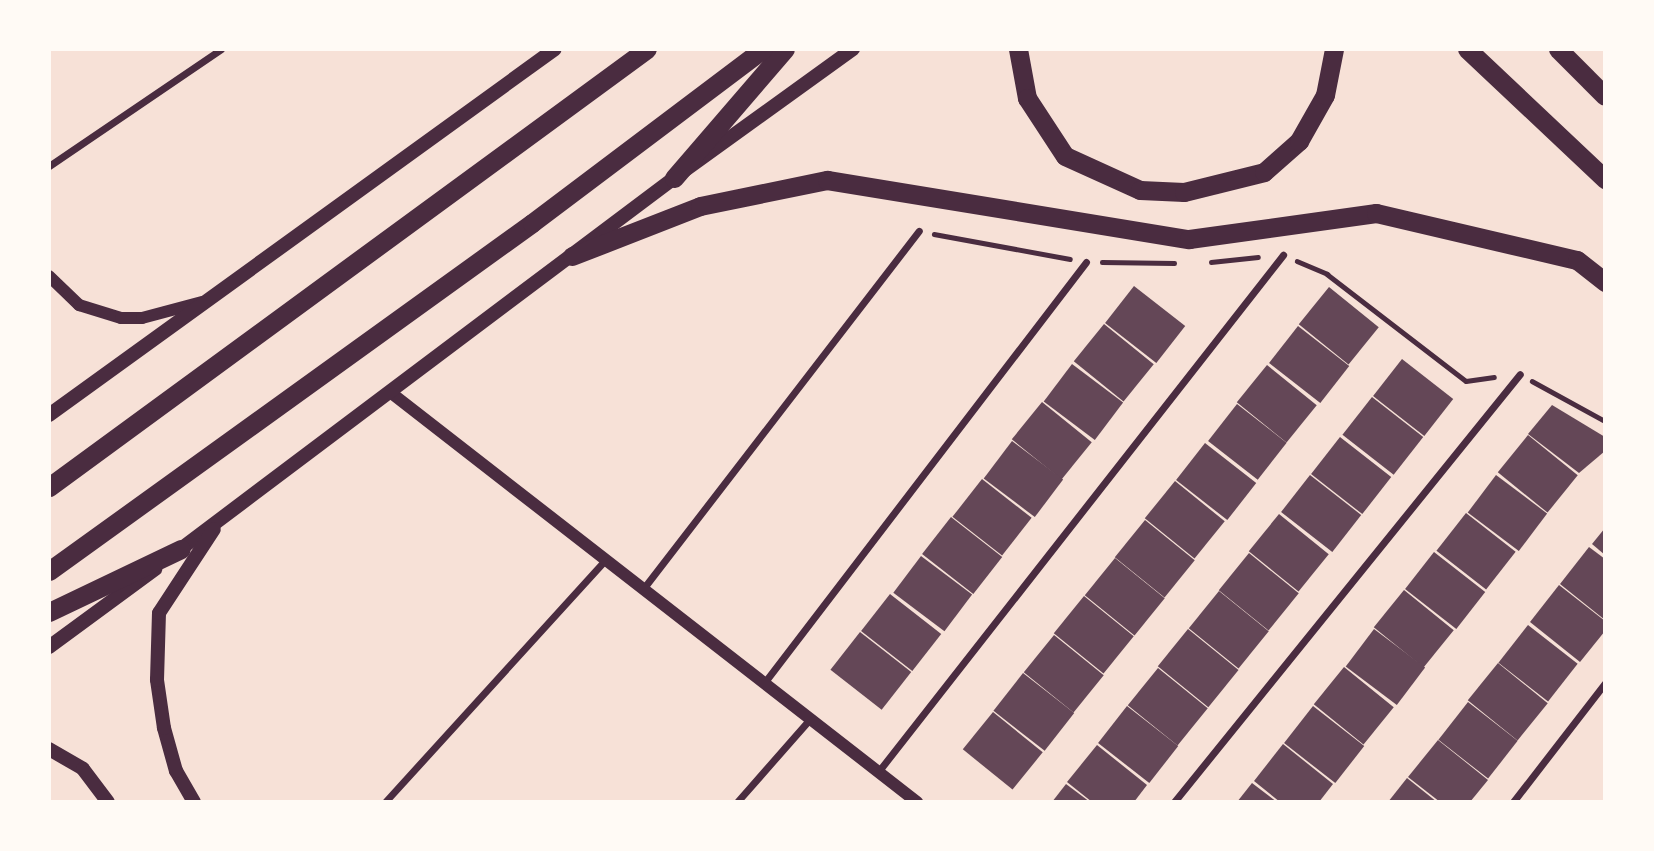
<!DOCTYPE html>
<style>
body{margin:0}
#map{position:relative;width:1654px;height:851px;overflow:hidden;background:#f7e1d7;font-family:Georgia,serif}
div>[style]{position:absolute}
.building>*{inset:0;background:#644757;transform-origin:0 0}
.path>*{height:4.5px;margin:-2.25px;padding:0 2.25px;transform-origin:2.25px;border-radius:2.25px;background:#4a2c40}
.minor>*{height:7px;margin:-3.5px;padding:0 3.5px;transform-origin:3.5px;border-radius:3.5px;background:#4a2c40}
.tertiary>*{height:12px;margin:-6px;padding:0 6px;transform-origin:6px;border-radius:6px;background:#4a2c40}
.secondary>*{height:14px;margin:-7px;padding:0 7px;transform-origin:7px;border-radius:7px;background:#4a2c40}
.trunk>*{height:19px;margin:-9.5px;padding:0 9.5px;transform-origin:9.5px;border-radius:9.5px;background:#4a2c40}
span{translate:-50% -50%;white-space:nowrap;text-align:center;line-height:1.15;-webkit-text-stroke:6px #fffaf5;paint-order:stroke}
.frame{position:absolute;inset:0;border:51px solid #fffaf5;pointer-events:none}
</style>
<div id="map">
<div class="building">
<i style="left:1134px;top:286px;width:65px;height:47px;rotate:38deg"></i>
<i style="left:1329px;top:287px;width:64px;height:48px;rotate:39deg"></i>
<i style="left:1104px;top:324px;width:64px;height:48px;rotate:39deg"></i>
<i style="left:1298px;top:326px;width:65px;height:47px;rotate:38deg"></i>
<i style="left:1402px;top:359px;width:65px;height:47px;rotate:38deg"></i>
<i style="left:1072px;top:364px;width:64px;height:47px;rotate:37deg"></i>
<i style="left:1267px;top:365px;width:64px;height:48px;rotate:39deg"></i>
<i style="left:1372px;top:397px;width:65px;height:48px;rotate:38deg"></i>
<i style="left:1042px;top:402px;width:64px;height:48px;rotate:39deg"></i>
<i style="left:1237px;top:404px;width:63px;height:47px;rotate:38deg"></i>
<i style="clip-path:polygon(1552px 405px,1605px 437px,1605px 451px,1579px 473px,1528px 434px)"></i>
<i style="left:1528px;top:435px;width:64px;height:48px;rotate:39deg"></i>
<i style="left:1340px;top:437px;width:65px;height:47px;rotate:38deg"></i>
<i style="left:1012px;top:441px;width:64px;height:47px;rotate:37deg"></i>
<i style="left:1205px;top:443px;width:65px;height:47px;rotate:38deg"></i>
<i style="left:1310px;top:475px;width:65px;height:47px;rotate:38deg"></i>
<i style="left:1496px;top:475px;width:64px;height:47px;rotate:37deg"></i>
<i style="left:982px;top:479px;width:63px;height:48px;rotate:38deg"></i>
<i style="left:1175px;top:481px;width:64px;height:48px;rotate:39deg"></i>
<i style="left:1466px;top:513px;width:63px;height:48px;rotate:38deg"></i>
<i style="left:1279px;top:514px;width:64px;height:48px;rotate:39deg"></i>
<i style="left:951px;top:517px;width:65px;height:47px;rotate:38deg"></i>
<i style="left:1145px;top:520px;width:64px;height:48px;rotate:39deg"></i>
<i style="clip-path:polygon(1605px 528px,1605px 555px,1592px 544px)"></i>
<i style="clip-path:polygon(1589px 547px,1605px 559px,1605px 620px,1560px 584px)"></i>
<i style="left:1434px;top:552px;width:65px;height:47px;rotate:38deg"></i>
<i style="left:1249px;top:553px;width:64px;height:48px;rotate:39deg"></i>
<i style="left:921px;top:556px;width:64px;height:46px;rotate:37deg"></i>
<i style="left:1115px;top:558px;width:64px;height:48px;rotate:39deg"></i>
<i style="clip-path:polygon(1559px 585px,1605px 621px,1605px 631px,1580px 662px,1530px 622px)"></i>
<i style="left:1404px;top:590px;width:64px;height:48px;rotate:39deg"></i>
<i style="left:1219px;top:591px;width:64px;height:48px;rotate:39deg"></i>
<i style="left:890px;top:594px;width:65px;height:47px;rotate:38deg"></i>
<i style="left:1084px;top:596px;width:64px;height:48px;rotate:39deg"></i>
<i style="left:1528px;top:625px;width:63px;height:48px;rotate:38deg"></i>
<i style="left:1188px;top:629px;width:65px;height:48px;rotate:39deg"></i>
<i style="left:1374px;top:629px;width:64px;height:47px;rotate:37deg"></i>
<i style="left:860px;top:632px;width:65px;height:48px;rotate:38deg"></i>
<i style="left:1054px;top:635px;width:64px;height:48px;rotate:39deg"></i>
<i style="left:1498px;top:663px;width:64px;height:48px;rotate:39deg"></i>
<i style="left:1344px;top:667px;width:64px;height:48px;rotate:39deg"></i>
<i style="left:1158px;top:668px;width:64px;height:48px;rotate:39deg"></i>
<i style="left:1023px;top:673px;width:65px;height:48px;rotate:38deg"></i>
<i style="left:1468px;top:702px;width:63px;height:48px;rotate:38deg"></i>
<i style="left:1127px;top:706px;width:65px;height:47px;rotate:38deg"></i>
<i style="left:1313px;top:706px;width:65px;height:47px;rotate:38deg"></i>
<i style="left:993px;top:712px;width:64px;height:48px;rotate:39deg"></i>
<i style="clip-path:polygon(1438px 740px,1488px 780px,1470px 802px,1440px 802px,1408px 777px)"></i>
<i style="clip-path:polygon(1283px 744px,1333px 784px,1319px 802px,1280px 802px,1254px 781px)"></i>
<i style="clip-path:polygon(1097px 745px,1147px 785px,1134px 802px,1092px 802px,1067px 782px)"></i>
<i style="clip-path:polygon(1407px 778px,1437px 802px,1388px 802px)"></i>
<i style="clip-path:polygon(1252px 783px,1277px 802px,1237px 802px)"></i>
<i style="clip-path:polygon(1066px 784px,1090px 802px,1052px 802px)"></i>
</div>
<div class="path">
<i style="left:934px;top:234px;width:138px;rotate:10.4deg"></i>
<i style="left:1297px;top:261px;width:33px;rotate:23deg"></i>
<i style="left:1327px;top:274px;width:175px;rotate:37.6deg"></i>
<i style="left:1466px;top:381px;width:28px;rotate:-8deg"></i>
<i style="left:1102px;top:262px;width:72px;rotate:0.8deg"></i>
<i style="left:1211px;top:262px;width:47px;rotate:-6.1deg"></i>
<i style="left:1532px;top:381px;width:83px;rotate:28.7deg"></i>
</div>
<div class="minor">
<i style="left:49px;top:166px;width:208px;rotate:-34.2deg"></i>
<i style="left:643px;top:589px;width:452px;rotate:-52.4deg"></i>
<i style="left:764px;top:683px;width:530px;rotate:-52.59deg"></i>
<i style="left:878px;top:772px;width:657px;rotate:-51.93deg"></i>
<i style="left:385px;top:802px;width:327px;rotate:-47.7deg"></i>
<i style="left:737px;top:802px;width:111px;rotate:-48.7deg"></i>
<i style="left:1174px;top:802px;width:550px;rotate:-51.05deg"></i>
<i style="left:1513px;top:802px;width:150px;rotate:-52.3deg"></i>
</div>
<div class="tertiary">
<i style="left:49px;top:276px;width:42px;rotate:44deg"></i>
<i style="left:79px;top:305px;width:44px;rotate:17.2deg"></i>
<i style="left:121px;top:318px;width:21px"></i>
<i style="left:142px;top:318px;width:62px;rotate:-14.9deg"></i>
<i style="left:390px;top:392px;width:668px;rotate:37.88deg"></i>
</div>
<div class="secondary">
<i style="left:49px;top:415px;width:624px;rotate:-35.88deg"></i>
<i style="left:174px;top:554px;width:626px;rotate:-36.94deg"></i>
<i style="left:674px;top:178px;width:221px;rotate:-35.8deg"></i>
<i style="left:49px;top:647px;width:132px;rotate:-36.3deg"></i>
<i style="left:49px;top:749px;width:39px;rotate:30deg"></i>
<i style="left:83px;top:769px;width:41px;rotate:52.9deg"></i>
<i style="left:194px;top:802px;width:36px;rotate:-120deg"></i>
<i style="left:176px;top:771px;width:45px;rotate:-105.6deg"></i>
<i style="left:164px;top:728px;width:49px;rotate:-98.3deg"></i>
<i style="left:157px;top:680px;width:67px;rotate:-88.3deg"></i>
<i style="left:159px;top:613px;width:100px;rotate:-56.8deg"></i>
</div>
<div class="trunk">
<i style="left:1018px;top:49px;width:50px;rotate:79.6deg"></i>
<i style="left:1027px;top:98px;width:69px;rotate:56.8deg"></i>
<i style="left:1065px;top:156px;width:82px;rotate:24.4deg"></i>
<i style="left:1140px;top:190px;width:44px;rotate:2.6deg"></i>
<i style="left:1184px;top:192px;width:82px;rotate:-14deg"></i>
<i style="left:1264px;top:172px;width:47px;rotate:-41.5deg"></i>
<i style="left:1299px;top:141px;width:53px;rotate:-60.5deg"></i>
<i style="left:1325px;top:95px;width:47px;rotate:-78.9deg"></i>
<i style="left:1467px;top:49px;width:190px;rotate:43.3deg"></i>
<i style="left:1558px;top:49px;width:66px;rotate:45deg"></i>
<i style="left:674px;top:178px;width:170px;rotate:-49.3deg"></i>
<i style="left:572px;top:256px;width:137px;rotate:-21.3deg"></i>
<i style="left:700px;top:206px;width:130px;rotate:-11.6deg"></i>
<i style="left:827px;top:180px;width:367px;rotate:9.3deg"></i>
<i style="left:1189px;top:239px;width:189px;rotate:-7.9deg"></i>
<i style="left:1376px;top:213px;width:206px;rotate:13.2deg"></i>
<i style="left:1577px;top:260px;width:36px;rotate:38deg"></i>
<i style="left:49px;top:487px;width:741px;rotate:-36.22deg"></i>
<i style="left:49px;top:571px;width:595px;rotate:-35.77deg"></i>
<i style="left:532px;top:223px;width:289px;rotate:-37deg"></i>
<i style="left:49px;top:612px;width:146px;rotate:-25.5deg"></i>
</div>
<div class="frame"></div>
</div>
